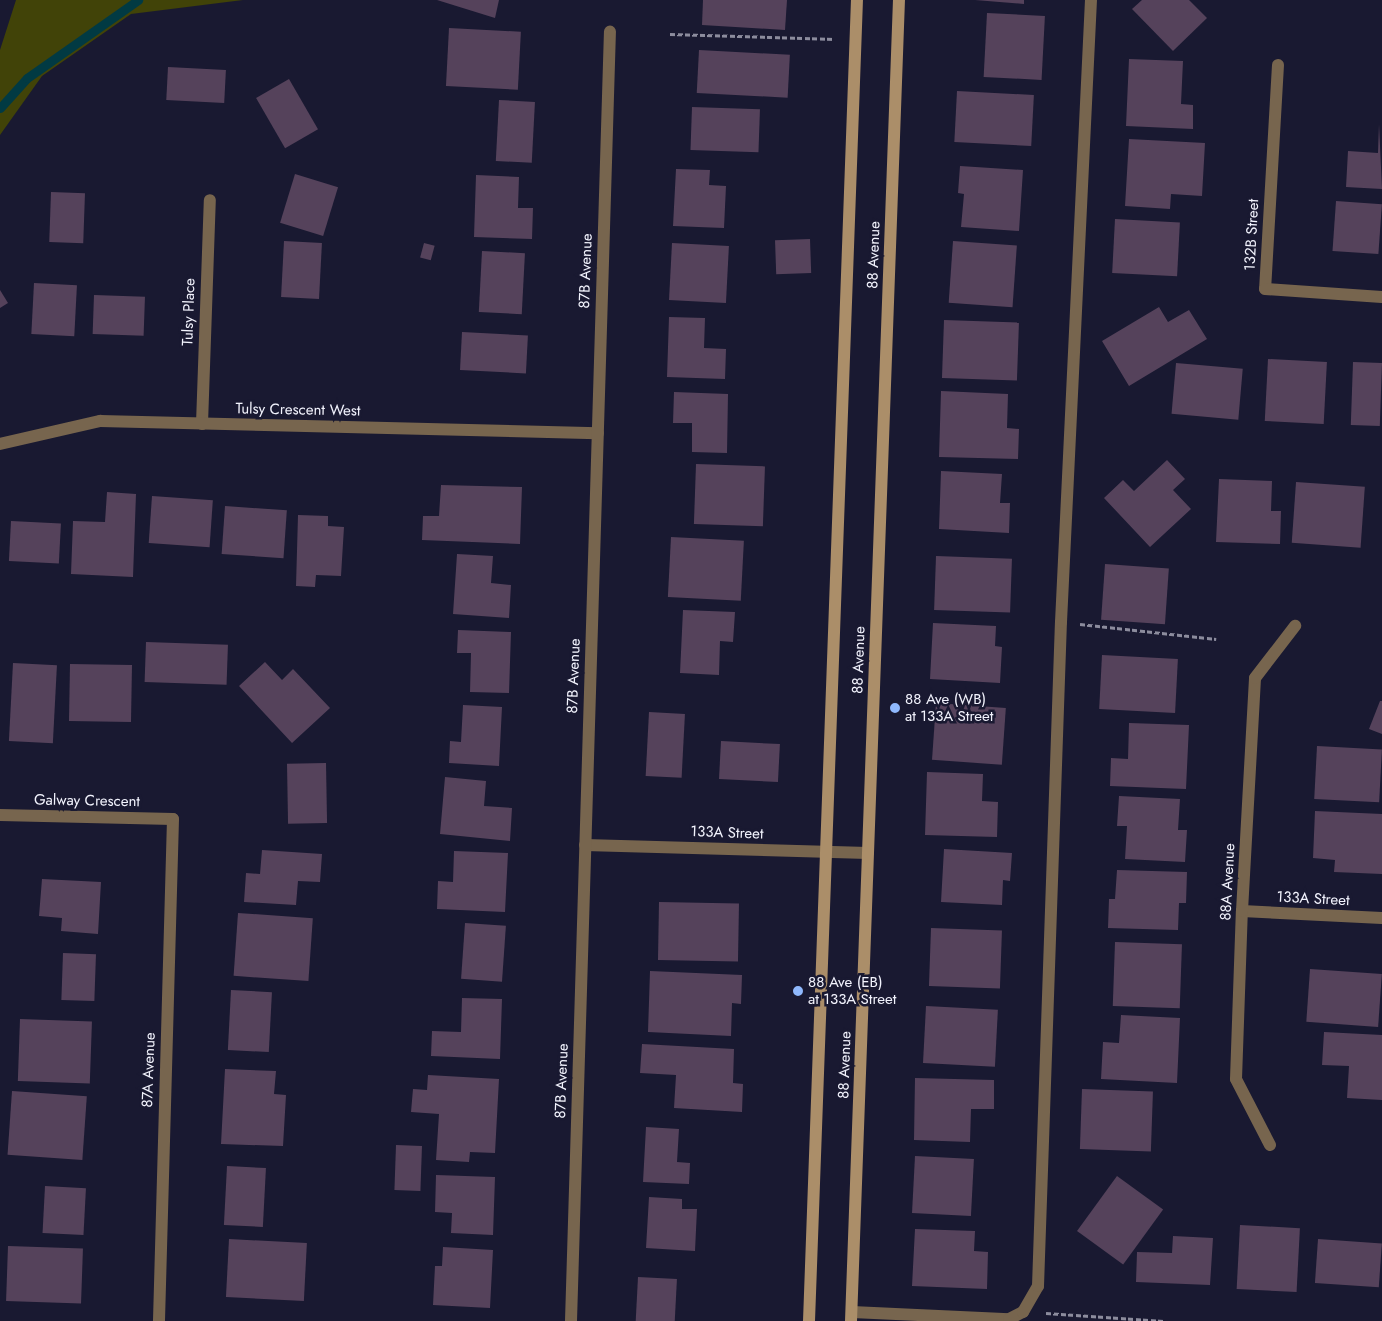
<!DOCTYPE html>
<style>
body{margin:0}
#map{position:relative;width:1382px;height:1321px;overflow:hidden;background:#191931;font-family:Jost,sans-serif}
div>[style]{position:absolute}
.green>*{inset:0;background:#414308}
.stream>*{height:9px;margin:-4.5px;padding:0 4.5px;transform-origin:4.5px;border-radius:4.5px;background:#013a43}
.building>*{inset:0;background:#55425b;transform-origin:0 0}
.path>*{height:3px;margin-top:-1.5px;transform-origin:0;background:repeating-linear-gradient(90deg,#8c8c9d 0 5px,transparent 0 7.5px)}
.service>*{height:12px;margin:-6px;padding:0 6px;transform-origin:6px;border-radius:6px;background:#77654e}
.minor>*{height:12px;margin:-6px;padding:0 6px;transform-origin:6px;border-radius:6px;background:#77654e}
.secondary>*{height:12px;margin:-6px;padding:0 6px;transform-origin:6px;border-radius:6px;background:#ab8e69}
.dots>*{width:14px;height:14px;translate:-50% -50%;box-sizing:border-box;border:2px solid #191931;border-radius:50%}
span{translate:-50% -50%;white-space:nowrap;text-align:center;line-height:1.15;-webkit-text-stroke:5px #191931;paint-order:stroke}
.street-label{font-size:15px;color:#f2f3fd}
.poi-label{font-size:15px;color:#f2f3fd}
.left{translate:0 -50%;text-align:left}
</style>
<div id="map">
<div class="green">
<i style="clip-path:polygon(16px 0,243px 0,131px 14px,42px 76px,0 135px,0 50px)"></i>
</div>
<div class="stream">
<i style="left:0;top:108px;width:40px;rotate:-48deg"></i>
<i style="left:27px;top:78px;width:136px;rotate:-35.1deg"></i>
</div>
<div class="building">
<i style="clip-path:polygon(437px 0,499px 0,495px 18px)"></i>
<i style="clip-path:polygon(703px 0,787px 0,785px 30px,702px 25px)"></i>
<i style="clip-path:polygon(975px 0,1024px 0,1024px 4px)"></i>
<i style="clip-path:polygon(1142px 0,1189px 0,1207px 18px,1173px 51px,1132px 9px)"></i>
<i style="left:987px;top:13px;width:58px;height:64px;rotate:3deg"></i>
<i style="left:449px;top:28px;width:72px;height:58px;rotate:3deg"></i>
<i style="left:699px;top:50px;width:91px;height:43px;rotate:3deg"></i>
<i style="clip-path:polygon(1129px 59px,1183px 61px,1181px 104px,1193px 105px,1193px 129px,1126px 126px)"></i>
<i style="left:168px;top:67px;width:58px;height:33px;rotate:3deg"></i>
<i style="left:289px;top:79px;width:58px;height:38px;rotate:60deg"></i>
<i style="left:957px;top:91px;width:77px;height:51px;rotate:3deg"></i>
<i style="left:499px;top:100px;width:36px;height:61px;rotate:3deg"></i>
<i style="left:692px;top:107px;width:68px;height:43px;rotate:2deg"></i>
<i style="clip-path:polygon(1379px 124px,1382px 189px,1346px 187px,1348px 151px,1378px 153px)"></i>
<i style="clip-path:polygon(1129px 139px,1205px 143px,1202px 196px,1171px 194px,1170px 209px,1125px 206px)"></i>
<i style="clip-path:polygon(960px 166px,1023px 170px,1019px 231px,961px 227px,964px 194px,958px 193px)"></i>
<i style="clip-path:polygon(676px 169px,710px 170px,709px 185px,726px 186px,724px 228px,673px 226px)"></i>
<i style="left:295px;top:174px;width:45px;height:51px;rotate:17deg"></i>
<i style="clip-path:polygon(476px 175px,519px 177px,518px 208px,533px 208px,532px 239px,474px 237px)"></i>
<i style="left:51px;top:192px;width:34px;height:50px;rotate:2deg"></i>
<i style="left:1336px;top:201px;width:46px;height:50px;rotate:4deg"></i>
<i style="left:1115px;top:219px;width:65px;height:54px;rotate:3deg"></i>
<i style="left:810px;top:239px;width:34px;height:35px;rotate:88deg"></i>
<i style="left:284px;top:241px;width:38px;height:56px;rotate:3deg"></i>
<i style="left:953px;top:241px;width:64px;height:62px;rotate:4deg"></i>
<i style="left:424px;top:243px;width:11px;height:15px;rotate:15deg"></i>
<i style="left:672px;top:243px;width:57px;height:57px;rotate:3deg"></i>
<i style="left:482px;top:251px;width:43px;height:61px;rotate:3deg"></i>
<i style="left:34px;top:283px;width:43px;height:51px;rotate:3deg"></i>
<i style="clip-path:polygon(0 290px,8px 303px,0 308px)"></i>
<i style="left:94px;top:295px;width:51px;height:39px;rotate:2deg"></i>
<i style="clip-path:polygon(1159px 307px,1168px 322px,1189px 310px,1207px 339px,1129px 386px,1102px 341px)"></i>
<i style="clip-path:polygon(669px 317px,705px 318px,704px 348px,726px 349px,725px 379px,667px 377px)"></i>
<i style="left:944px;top:320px;width:75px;height:58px;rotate:2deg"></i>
<i style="left:462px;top:332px;width:66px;height:38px;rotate:3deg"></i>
<i style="left:1268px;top:359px;width:59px;height:62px;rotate:3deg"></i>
<i style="left:1353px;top:362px;width:29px;height:63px;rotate:2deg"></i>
<i style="left:1176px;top:363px;width:67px;height:51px;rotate:5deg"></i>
<i style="clip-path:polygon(941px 391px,1008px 394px,1007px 428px,1019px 429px,1018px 459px,939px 457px)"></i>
<i style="clip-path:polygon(674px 392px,728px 394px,727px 453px,692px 452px,692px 423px,673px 423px)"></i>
<i style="clip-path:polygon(1167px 460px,1185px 479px,1173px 490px,1191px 509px,1150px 547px,1104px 498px,1123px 480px,1134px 491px)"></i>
<i style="left:696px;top:464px;width:69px;height:60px;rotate:2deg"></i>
<i style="clip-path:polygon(941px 471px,1002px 474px,1000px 503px,1010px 503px,1009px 533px,939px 529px)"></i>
<i style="clip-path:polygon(1219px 479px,1272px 481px,1271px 511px,1281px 511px,1280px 544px,1216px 542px)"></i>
<i style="left:1296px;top:482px;width:69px;height:61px;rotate:4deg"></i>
<i style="clip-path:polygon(441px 485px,522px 487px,520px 544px,422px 540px,423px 516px,439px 516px)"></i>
<i style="clip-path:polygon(107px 492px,136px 494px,133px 577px,71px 574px,73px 521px,105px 522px)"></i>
<i style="left:152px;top:496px;width:61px;height:47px;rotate:4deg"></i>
<i style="left:225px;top:506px;width:62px;height:48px;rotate:4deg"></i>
<i style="clip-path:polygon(298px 515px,328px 516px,328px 526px,344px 527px,341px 576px,316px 575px,315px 587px,296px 586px)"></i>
<i style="left:11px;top:521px;width:50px;height:40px;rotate:3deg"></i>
<i style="left:671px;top:537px;width:73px;height:60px;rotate:3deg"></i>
<i style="clip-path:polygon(457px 554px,493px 556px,491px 583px,511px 585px,509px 618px,453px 614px)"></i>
<i style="left:936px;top:556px;width:76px;height:54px;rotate:2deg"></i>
<i style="left:1105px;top:564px;width:64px;height:56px;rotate:4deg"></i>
<i style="clip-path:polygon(683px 610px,735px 612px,733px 642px,720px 641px,719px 675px,680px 673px)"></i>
<i style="clip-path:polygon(933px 623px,996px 626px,995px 646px,1002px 647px,1000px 683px,930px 679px)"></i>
<i style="clip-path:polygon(458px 630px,511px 632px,509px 693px,470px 692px,471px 653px,457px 653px)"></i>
<i style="left:146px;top:642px;width:82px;height:40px;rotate:2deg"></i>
<i style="left:1102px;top:655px;width:76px;height:54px;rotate:3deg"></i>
<i style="clip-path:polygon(265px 662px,282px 680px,293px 669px,330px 708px,292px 743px,239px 686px)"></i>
<i style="left:13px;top:663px;width:44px;height:78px;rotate:3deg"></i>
<i style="left:70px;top:664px;width:62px;height:57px;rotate:1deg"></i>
<i style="clip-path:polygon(1380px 701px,1382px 701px,1382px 734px,1369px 729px)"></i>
<i style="left:936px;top:703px;width:70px;height:57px;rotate:4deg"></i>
<i style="clip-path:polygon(463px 705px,502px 707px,499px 766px,449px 763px,450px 741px,461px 742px)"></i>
<i style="left:649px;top:712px;width:36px;height:64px;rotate:3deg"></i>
<i style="clip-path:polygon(1129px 723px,1189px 725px,1186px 789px,1110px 786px,1111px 758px,1128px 759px)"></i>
<i style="left:721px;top:741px;width:59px;height:38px;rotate:3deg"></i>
<i style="left:1317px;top:746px;width:65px;height:53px;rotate:3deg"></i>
<i style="left:326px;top:763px;width:60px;height:39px;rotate:89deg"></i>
<i style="clip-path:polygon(927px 772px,983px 774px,982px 801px,998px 802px,997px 837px,925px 835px)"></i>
<i style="clip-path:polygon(445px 777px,486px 781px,484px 806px,512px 808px,510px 841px,440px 834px)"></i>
<i style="clip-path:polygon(1119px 796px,1180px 799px,1178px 830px,1187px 830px,1185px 862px,1125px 859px,1127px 826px,1117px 826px)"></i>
<i style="clip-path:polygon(1315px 811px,1382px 814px,1382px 874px,1334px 872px,1335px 860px,1313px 858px)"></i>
<i style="clip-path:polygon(944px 849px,1012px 853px,1010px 881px,1003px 880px,1002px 905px,941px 902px)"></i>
<i style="clip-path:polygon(262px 850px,322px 854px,320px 882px,298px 881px,296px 905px,244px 902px,246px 873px,260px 874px)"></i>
<i style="clip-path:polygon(454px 851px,508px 853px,505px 912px,437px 909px,438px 881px,453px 882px)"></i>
<i style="clip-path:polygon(1117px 870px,1187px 872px,1186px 903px,1179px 903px,1178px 930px,1108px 928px,1109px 899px,1115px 899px)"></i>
<i style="clip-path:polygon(42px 879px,101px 882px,98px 934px,61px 931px,62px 918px,39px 916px)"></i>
<i style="left:659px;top:902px;width:80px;height:58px;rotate:1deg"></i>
<i style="left:238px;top:913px;width:75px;height:63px;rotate:4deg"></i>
<i style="left:465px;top:923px;width:41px;height:56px;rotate:4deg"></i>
<i style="left:931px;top:928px;width:71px;height:58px;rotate:2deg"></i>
<i style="left:1115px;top:942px;width:67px;height:64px;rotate:2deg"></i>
<i style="left:63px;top:953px;width:33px;height:47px;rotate:2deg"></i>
<i style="left:1310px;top:969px;width:72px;height:53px;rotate:4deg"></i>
<i style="clip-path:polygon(650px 971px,742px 975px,741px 1004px,732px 1003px,731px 1036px,648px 1032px)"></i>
<i style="left:231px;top:990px;width:41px;height:60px;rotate:3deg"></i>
<i style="clip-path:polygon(462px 998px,502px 999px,500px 1059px,431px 1056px,432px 1031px,461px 1032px)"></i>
<i style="left:926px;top:1006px;width:72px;height:57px;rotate:3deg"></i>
<i style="clip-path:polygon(1121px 1015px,1180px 1018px,1177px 1083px,1101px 1079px,1103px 1042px,1119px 1043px)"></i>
<i style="left:20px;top:1019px;width:72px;height:62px;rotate:2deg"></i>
<i style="clip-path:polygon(1324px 1032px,1382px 1035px,1382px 1100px,1347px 1098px,1349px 1066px,1322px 1065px)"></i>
<i style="clip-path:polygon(642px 1044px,734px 1049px,733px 1083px,743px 1084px,742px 1112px,674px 1108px,676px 1075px,640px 1073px)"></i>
<i style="clip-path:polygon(225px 1069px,276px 1071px,274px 1094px,286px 1095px,283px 1146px,221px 1144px)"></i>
<i style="clip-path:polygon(428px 1075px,499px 1079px,495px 1153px,470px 1152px,469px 1162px,436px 1160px,439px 1114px,411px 1112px,413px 1089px,427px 1090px)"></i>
<i style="clip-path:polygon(915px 1078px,994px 1080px,994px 1109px,971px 1109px,970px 1142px,914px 1140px)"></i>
<i style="left:1082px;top:1089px;width:71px;height:60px;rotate:2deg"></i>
<i style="left:12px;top:1091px;width:75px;height:64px;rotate:4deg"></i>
<i style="clip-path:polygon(646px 1127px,679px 1129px,677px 1162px,690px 1163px,689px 1184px,643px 1182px)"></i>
<i style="left:396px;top:1145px;width:26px;height:45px;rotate:2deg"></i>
<i style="left:915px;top:1156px;width:59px;height:57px;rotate:3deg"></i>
<i style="left:227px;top:1166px;width:39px;height:59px;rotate:3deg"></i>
<i style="clip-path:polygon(436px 1175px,495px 1177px,493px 1235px,451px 1233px,452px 1213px,435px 1212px)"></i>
<i style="left:1117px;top:1176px;width:57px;height:68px;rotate:36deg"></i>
<i style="left:45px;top:1186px;width:41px;height:47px;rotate:3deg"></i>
<i style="clip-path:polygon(649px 1197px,682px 1199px,682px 1209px,697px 1209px,695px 1251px,646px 1248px)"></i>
<i style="left:1240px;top:1225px;width:60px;height:64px;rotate:3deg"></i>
<i style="clip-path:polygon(915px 1229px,975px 1231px,974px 1251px,988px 1252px,987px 1289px,912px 1286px)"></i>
<i style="clip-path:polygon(1173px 1236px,1213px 1238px,1210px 1285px,1136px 1282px,1137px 1252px,1172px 1253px)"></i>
<i style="left:229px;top:1239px;width:78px;height:58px;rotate:3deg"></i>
<i style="left:1318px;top:1239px;width:64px;height:44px;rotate:4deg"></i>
<i style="left:8px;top:1246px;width:75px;height:55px;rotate:2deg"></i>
<i style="clip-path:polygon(443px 1247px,493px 1250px,490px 1308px,433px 1305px,435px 1266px,442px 1266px)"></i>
<i style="left:638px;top:1277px;width:39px;height:44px;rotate:3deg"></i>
</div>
<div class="path">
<i style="left:670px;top:34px;width:165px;rotate:1.7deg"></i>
<i style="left:1080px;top:624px;width:137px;rotate:6.3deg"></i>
<i style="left:1046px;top:1313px;width:118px;rotate:3.9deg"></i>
</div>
<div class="service">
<i style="left:852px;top:1312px;width:157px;rotate:2.6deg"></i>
<i style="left:1009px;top:1319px;width:16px;rotate:-27deg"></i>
<i style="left:1023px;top:1312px;width:30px;rotate:-60deg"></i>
<i style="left:1038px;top:1286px;width:664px;rotate:-88.02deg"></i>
<i style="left:1061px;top:622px;width:623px;rotate:-87.24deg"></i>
</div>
<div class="minor">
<i style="left:1278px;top:65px;width:224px;rotate:93.3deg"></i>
<i style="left:1265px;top:289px;width:117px;rotate:3.9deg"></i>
<i style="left:202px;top:424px;width:224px;rotate:-88deg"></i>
<i style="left:0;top:444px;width:103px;rotate:-13deg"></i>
<i style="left:100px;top:421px;width:498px;rotate:1.4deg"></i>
<i style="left:0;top:815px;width:173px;rotate:1.3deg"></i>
<i style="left:173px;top:819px;width:502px;rotate:91.6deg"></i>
<i style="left:585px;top:845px;width:283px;rotate:1.6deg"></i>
<i style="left:1242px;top:911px;width:140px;rotate:2.9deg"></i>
<i style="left:1270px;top:1145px;width:74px;rotate:-117.3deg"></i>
<i style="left:1236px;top:1079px;width:168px;rotate:-88deg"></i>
<i style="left:1242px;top:911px;width:233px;rotate:-86.8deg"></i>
<i style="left:1255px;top:678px;width:66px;rotate:-52.4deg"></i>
<i style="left:571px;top:1321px;width:1290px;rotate:-88.27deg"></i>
</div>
<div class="secondary">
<i style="left:809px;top:1321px;width:1322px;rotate:-87.92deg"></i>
<i style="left:851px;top:1321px;width:1322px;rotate:-87.92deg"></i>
</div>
<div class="dots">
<i style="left:895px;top:708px;background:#8fb8fd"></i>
<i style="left:798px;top:991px;background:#8fb8fd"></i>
</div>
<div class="street-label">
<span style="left:1252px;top:235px;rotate:-87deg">132B Street</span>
<span style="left:874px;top:255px;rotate:-88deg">88 Avenue</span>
<span style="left:586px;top:271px;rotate:-88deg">87B Avenue</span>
<span style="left:189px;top:312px;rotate:-88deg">Tulsy Place</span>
<span style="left:298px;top:410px;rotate:1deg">Tulsy Crescent West</span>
<span style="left:859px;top:660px;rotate:-88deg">88 Avenue</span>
<span style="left:574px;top:676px;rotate:-88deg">87B Avenue</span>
<span style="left:87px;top:801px;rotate:1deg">Galway Crescent</span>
<span style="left:727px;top:833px;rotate:2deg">133A Street</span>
<span style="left:1228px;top:882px;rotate:-87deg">88A Avenue</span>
<span style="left:1313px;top:899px;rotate:3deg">133A Street</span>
<span style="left:845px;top:1065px;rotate:-88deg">88 Avenue</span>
<span style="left:149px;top:1070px;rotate:-88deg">87A Avenue</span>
<span style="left:562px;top:1081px;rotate:-88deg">87B Avenue</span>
</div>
<div class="poi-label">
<span class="left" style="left:905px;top:708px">88 Ave (WB)<br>at 133A Street</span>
<span class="left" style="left:808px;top:991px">88 Ave (EB)<br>at 133A Street</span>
</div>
</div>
